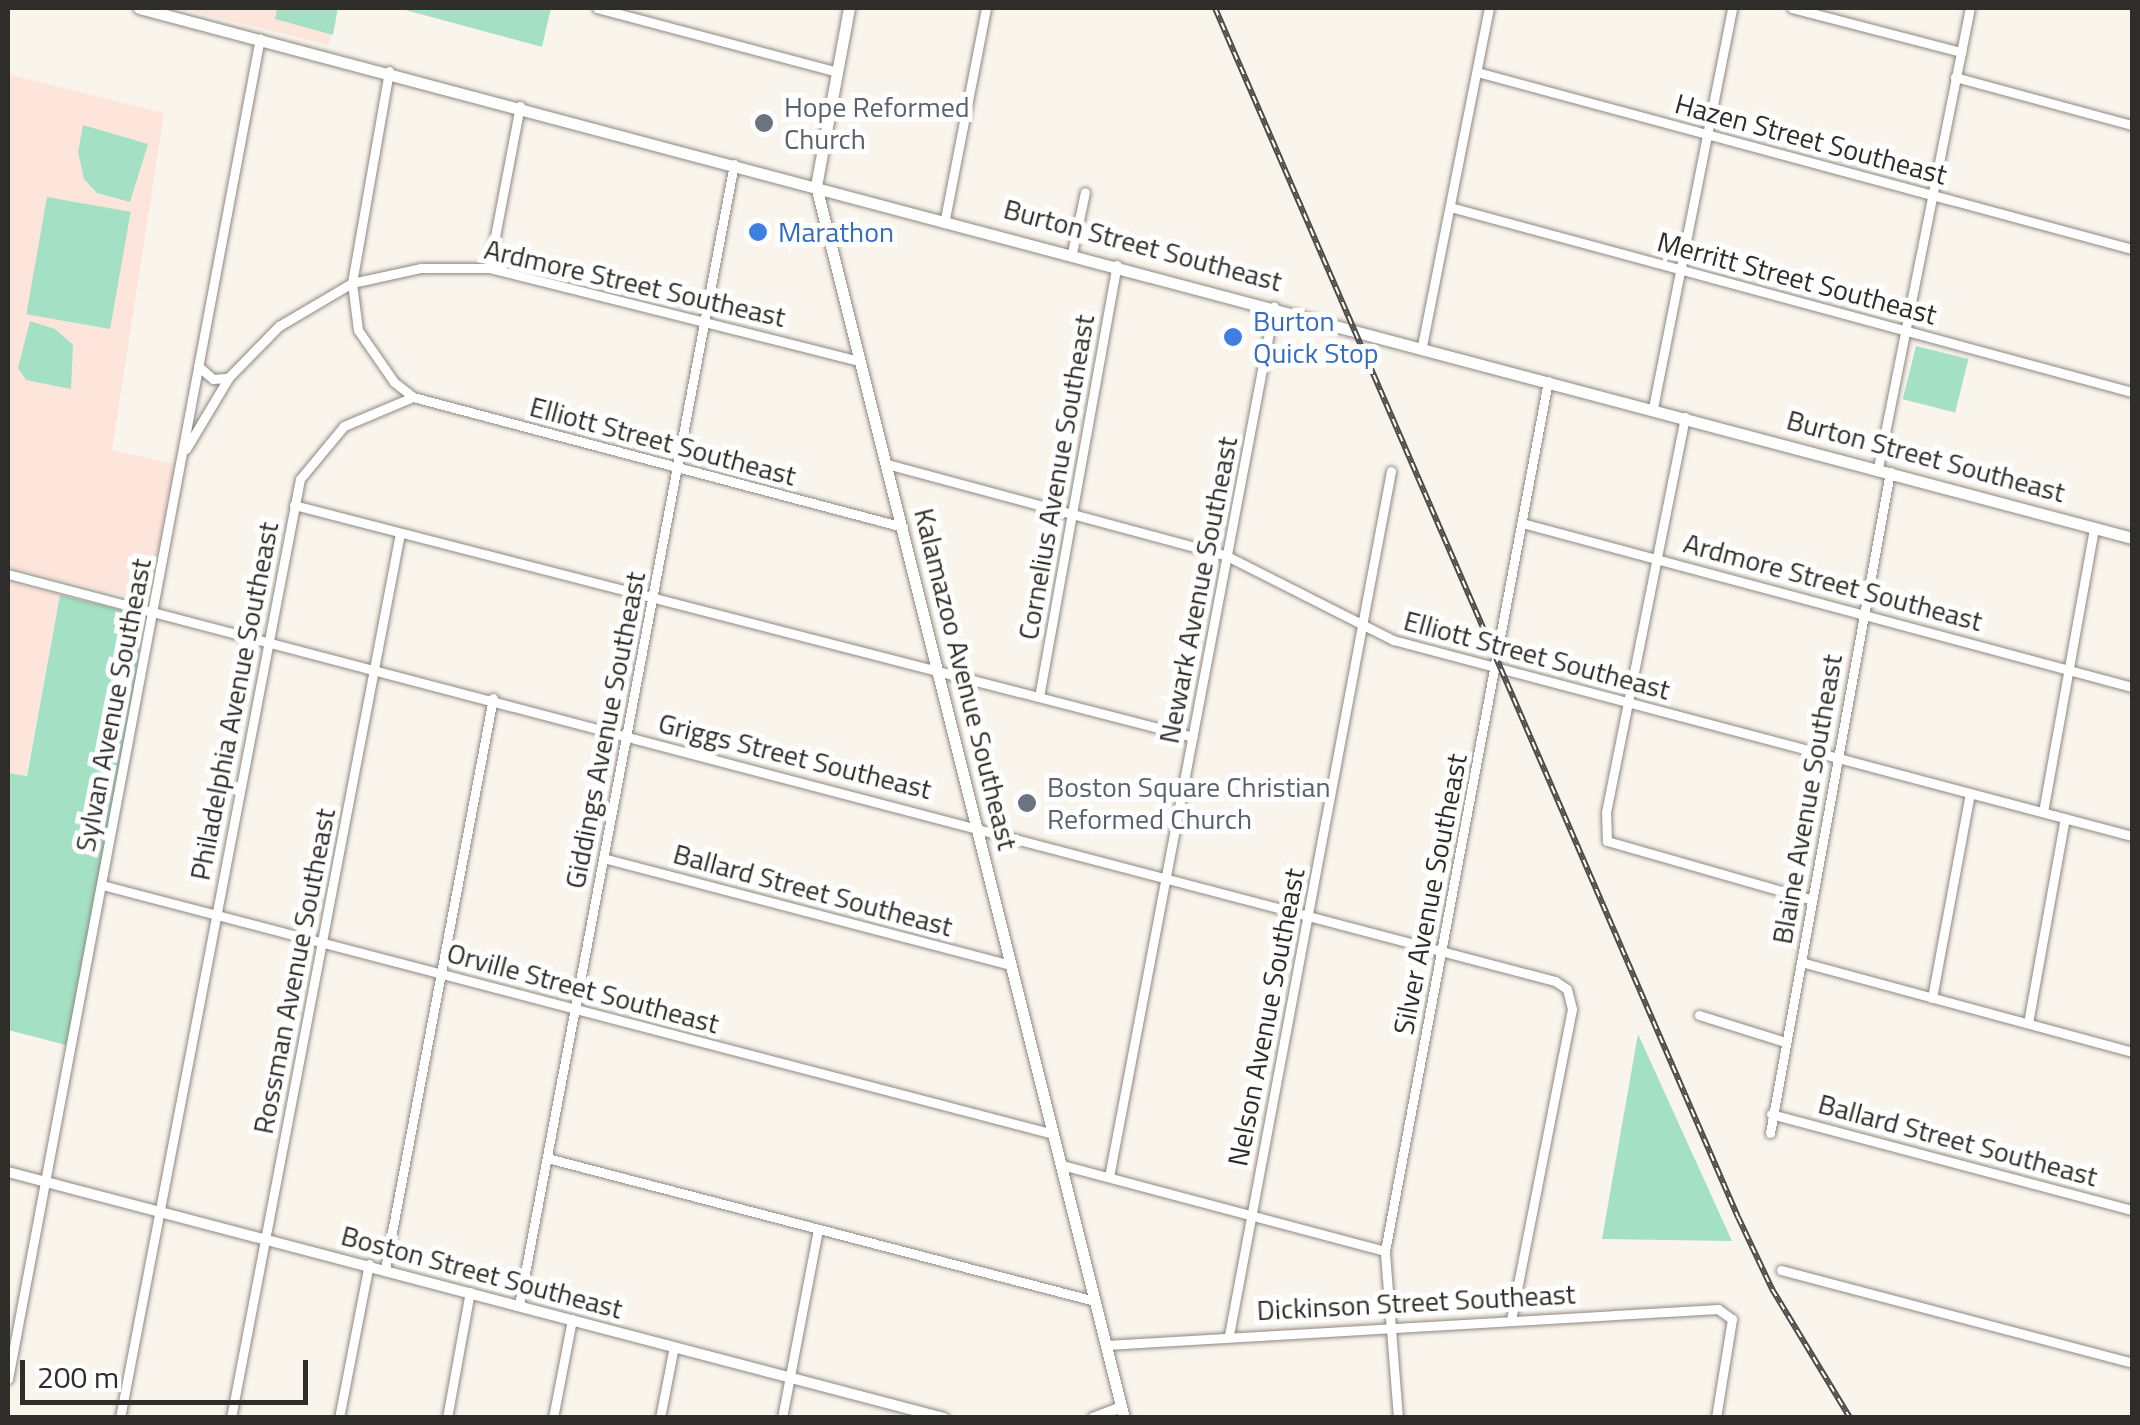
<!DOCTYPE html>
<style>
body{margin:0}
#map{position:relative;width:2140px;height:1425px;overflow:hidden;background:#f9f4ec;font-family:"Titillium Web",sans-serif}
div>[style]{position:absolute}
.education>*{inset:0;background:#fee5dc}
.green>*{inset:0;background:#a4e0c3;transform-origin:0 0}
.roads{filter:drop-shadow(0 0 2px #8d8982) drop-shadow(0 0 2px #8d8982)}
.minor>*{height:9px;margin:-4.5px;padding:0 4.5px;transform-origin:4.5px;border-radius:4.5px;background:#fff}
.tertiary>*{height:10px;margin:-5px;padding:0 5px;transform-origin:5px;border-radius:5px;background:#fff}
.secondary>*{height:11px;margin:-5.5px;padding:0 5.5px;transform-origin:5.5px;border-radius:5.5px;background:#fff}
.rail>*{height:6px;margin-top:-3px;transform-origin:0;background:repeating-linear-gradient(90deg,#fff 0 8px,#4d4b47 0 16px);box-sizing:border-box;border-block:2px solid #4d4b47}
.dots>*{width:28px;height:28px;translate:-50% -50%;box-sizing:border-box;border:5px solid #fff;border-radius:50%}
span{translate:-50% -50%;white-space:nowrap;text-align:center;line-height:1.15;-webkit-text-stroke:10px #fff;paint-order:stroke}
.worship-label{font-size:28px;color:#5b616d}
.left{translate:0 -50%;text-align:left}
.street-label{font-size:28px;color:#2f2d2a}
.shop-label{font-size:28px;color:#366cbe}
.frame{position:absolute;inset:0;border:10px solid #2f2d2a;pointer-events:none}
.scale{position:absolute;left:20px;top:1360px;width:288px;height:45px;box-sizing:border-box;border:5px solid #2f2d2a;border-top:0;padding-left:12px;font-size:30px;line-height:35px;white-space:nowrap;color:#2f2d2a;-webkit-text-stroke:8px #fff;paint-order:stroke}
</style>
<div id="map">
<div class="education">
<i style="clip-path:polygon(178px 8px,337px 8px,329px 45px)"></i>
<i style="clip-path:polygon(8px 74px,164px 113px,112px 450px,174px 464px,150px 592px,143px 600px,8px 567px)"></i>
<i style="clip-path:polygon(8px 582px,60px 595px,26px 777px,8px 773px)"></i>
</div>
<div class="green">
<i style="clip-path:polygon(277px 8px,338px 8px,333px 35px,275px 19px)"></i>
<i style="clip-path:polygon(398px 8px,551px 8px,542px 47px)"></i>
<i style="clip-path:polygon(83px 125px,148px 144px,130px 202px,97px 193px,84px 179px,78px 152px)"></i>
<i style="left:47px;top:197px;width:85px;height:119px;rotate:10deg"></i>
<i style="clip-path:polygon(30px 321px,55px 329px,73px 345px,71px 389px,26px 380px,18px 368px)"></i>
<i style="left:1916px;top:346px;width:54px;height:55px;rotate:14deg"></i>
<i style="clip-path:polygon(60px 595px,142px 615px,144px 623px,105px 872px,66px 1045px,8px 1030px,8px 773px,27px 776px)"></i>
<i style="clip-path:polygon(1638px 1034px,1732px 1241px,1602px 1239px)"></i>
</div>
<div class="roads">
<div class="minor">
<i style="left:597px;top:8px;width:248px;rotate:14.9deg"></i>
<i style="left:1792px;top:8px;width:175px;rotate:14.6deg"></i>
<i style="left:389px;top:71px;width:215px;rotate:99.9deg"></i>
<i style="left:352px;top:283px;width:47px;rotate:82.7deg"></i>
<i style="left:358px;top:330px;width:63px;rotate:55.3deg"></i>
<i style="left:394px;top:382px;width:24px;rotate:38deg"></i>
<i style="left:413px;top:397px;width:507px;rotate:14.86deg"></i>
<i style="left:1477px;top:72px;width:678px;rotate:15.12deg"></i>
<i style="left:1955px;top:77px;width:183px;rotate:15.2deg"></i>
<i style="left:1450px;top:207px;width:707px;rotate:15.18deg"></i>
<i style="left:945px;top:219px;width:215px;rotate:-79deg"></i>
<i style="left:1072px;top:253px;width:62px;rotate:-78deg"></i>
<i style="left:489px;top:268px;width:165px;rotate:-79.2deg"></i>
<i style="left:1422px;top:346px;width:345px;rotate:-78.8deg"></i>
<i style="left:198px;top:366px;width:20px;rotate:41deg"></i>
<i style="left:213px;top:379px;width:13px;rotate:-4deg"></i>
<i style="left:1653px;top:408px;width:408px;rotate:-78.8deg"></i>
<i style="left:1685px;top:417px;width:403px;rotate:101.3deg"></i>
<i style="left:1606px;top:812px;width:29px;rotate:88deg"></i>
<i style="left:1607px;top:841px;width:210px;rotate:16deg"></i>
<i style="left:186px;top:449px;width:84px;rotate:-59.2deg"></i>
<i style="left:229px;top:377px;width:71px;rotate:-45.6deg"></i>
<i style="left:279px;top:326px;width:85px;rotate:-30.5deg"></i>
<i style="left:352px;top:283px;width:71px;rotate:-12.3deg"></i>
<i style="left:421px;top:268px;width:68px"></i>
<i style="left:489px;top:268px;width:382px;rotate:14.1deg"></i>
<i style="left:887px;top:464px;width:352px;rotate:15.1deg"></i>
<i style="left:1227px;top:556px;width:186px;rotate:26.8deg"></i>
<i style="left:1393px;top:640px;width:765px;rotate:14.85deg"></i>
<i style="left:1878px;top:468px;width:469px;rotate:-78.7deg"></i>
<i style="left:294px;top:505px;width:928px;rotate:14.47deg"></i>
<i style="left:1522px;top:523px;width:632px;rotate:15.05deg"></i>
<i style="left:8px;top:574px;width:1600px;rotate:14.74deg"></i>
<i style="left:1555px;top:981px;width:14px;rotate:34deg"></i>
<i style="left:1567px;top:989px;width:21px;rotate:76deg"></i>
<i style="left:1572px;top:1009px;width:316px;rotate:101.1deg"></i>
<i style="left:1039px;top:697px;width:439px;rotate:-79.8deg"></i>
<i style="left:2043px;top:812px;width:289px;rotate:-79.8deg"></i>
<i style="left:603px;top:858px;width:423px;rotate:14.7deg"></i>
<i style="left:102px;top:885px;width:983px;rotate:14.67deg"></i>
<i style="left:1801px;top:962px;width:343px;rotate:15.2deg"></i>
<i style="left:1932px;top:998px;width:208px;rotate:-79.5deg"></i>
<i style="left:1699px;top:1015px;width:90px;rotate:17.4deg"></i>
<i style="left:2028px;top:1023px;width:208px;rotate:-79.8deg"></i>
<i style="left:1771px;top:1114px;width:374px;rotate:14.9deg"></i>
<i style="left:1770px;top:1133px;width:672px;rotate:-79.71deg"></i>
<i style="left:547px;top:1158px;width:566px;rotate:14.63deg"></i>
<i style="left:1062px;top:1165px;width:334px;rotate:14.9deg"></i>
<i style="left:1109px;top:1177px;width:886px;rotate:-79.27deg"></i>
<i style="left:385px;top:1269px;width:581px;rotate:-79.29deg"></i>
<i style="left:1781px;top:1270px;width:363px;rotate:14.8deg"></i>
<i style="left:519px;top:1305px;width:1161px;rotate:-79.33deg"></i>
<i style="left:1229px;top:1335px;width:879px;rotate:-79.38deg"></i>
<i style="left:1106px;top:1345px;width:613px;rotate:-3.37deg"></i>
<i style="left:1718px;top:1309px;width:17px;rotate:36deg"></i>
<i style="left:1732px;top:1319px;width:100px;rotate:99.2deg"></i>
<i style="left:8px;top:1379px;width:1364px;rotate:-79.36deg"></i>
<i style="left:120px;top:1418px;width:956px;rotate:-79.15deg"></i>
<i style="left:300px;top:479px;width:69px;rotate:-50.3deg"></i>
<i style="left:344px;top:426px;width:75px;rotate:-22.8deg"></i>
<i style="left:231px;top:1418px;width:901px;rotate:-79.19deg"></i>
<i style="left:339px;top:1418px;width:157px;rotate:-79deg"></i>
<i style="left:447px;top:1418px;width:128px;rotate:-79.7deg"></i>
<i style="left:553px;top:1418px;width:101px;rotate:-79.1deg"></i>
<i style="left:660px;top:1418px;width:73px;rotate:-79deg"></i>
<i style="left:782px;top:1418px;width:191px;rotate:-79.2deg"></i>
<i style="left:1398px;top:1418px;width:168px;rotate:-94.5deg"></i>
<i style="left:1385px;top:1251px;width:885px;rotate:-79.39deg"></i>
</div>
<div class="tertiary">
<i style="left:8px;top:1172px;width:968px;rotate:14.73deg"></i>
<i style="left:1093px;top:1418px;width:30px;rotate:-21deg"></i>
</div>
<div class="secondary">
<i style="left:139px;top:8px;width:2062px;rotate:14.89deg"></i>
<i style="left:849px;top:8px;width:181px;rotate:100.5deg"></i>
<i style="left:816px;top:186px;width:1270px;rotate:75.96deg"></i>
</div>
</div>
<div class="rail">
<i style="left:1215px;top:8px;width:1317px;rotate:66.61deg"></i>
<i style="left:1738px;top:1217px;width:80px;rotate:64.7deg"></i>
<i style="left:1772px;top:1289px;width:151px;rotate:58.8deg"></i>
</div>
<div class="dots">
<i style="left:764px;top:123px;background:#6b7280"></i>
<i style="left:758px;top:232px;background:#3f7fe0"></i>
<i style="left:1233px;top:337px;background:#3f7fe0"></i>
<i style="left:1027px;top:803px;background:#6b7280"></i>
</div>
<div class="worship-label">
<span class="left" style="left:784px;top:123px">Hope Reformed<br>Church</span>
<span class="left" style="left:1047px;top:803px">Boston Square Christian<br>Reformed Church</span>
</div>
<div class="street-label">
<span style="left:1811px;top:139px;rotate:15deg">Hazen Street Southeast</span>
<span style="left:1143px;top:245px;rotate:15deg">Burton Street Southeast</span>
<span style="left:1797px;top:278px;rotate:15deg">Merritt Street Southeast</span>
<span style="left:635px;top:283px;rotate:13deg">Ardmore Street Southeast</span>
<span style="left:663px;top:441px;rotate:15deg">Elliott Street Southeast</span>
<span style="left:1926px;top:456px;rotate:15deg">Burton Street Southeast</span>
<span style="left:1056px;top:477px;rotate:-80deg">Cornelius Avenue Southeast</span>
<span style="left:1833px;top:582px;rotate:15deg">Ardmore Street Southeast</span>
<span style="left:1198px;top:590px;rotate:-79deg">Newark Avenue Southeast</span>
<span style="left:1537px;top:655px;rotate:15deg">Elliott Street Southeast</span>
<span style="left:966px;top:679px;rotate:76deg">Kalamazoo Avenue Southeast</span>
<span style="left:234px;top:701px;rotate:-79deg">Philadelphia Avenue Southeast</span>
<span style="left:113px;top:705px;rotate:-79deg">Sylvan Avenue Southeast</span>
<span style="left:605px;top:730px;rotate:-79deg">Giddings Avenue Southeast</span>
<span style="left:795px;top:756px;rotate:14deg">Griggs Street Southeast</span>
<span style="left:1807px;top:799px;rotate:-80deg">Blaine Avenue Southeast</span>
<span style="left:813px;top:890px;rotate:15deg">Ballard Street Southeast</span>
<span style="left:1430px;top:894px;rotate:-79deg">Silver Avenue Southeast</span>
<span style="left:294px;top:971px;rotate:-79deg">Rossman Avenue Southeast</span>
<span style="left:583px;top:988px;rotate:15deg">Orville Street Southeast</span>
<span style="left:1266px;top:1017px;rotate:-79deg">Nelson Avenue Southeast</span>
<span style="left:1958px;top:1140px;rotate:15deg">Ballard Street Southeast</span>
<span style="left:482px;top:1272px;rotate:15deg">Boston Street Southeast</span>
<span style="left:1416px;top:1302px;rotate:-3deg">Dickinson Street Southeast</span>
</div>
<div class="shop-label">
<span class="left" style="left:778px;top:232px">Marathon</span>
<span class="left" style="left:1253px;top:337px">Burton<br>Quick Stop</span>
</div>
<div class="frame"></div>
<div class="scale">200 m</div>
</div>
